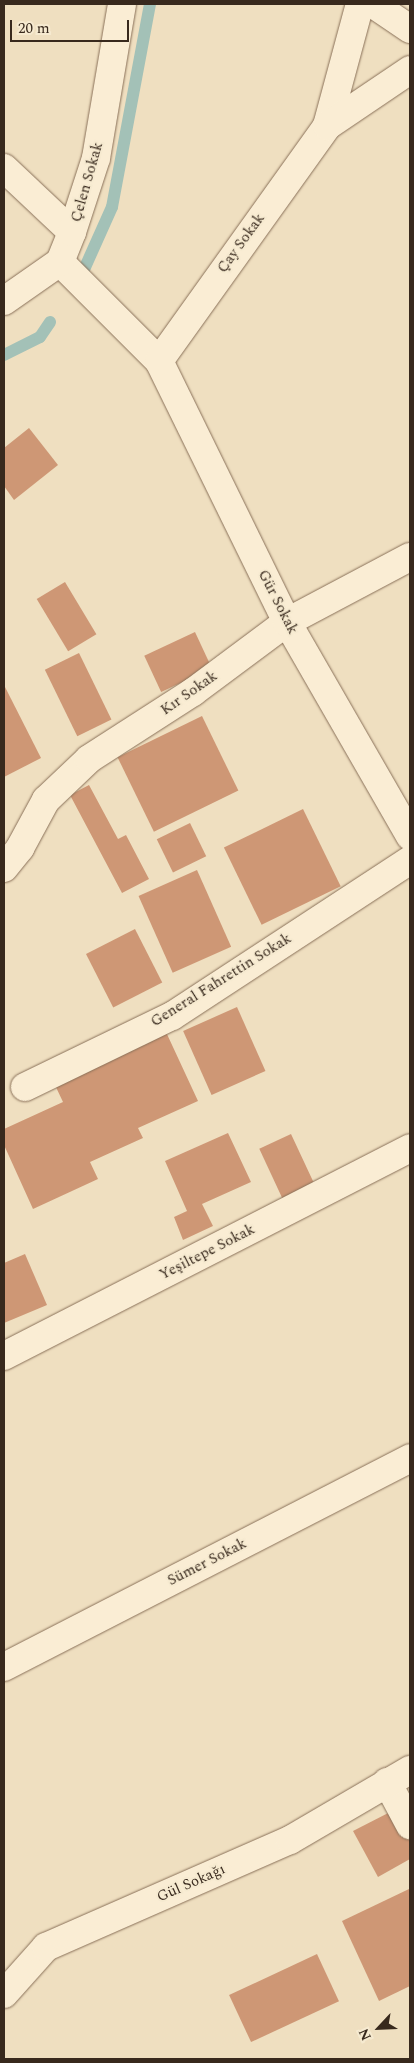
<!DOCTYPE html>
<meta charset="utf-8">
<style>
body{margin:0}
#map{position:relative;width:414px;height:2063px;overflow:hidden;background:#efdfc0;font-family:Spectral,serif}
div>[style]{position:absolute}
.stream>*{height:12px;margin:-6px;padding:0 6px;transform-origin:6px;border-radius:6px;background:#a3c1b7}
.building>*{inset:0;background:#ce9775;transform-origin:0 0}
.roads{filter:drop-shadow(0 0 1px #897058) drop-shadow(0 0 1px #897058)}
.minor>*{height:28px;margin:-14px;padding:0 14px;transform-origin:14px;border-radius:14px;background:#faedd4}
span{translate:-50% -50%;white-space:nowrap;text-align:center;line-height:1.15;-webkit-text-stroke:4px #f6ead0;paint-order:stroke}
.street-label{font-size:15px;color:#38291d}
.frame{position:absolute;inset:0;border:5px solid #38291d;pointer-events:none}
.north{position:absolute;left:354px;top:2003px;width:50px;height:50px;-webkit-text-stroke:4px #f6ead0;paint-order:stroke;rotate:245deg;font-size:14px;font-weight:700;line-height:20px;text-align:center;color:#38291d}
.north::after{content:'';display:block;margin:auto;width:18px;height:22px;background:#38291d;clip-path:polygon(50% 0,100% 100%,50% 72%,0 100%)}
.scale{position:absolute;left:10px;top:20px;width:119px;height:22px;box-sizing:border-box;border:2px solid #38291d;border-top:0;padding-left:6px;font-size:15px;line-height:18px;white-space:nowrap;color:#38291d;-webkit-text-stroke:4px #f6ead0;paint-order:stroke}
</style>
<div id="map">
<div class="stream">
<i style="left:78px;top:283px;width:83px;rotate:-65.9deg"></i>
<i style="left:112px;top:207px;width:207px;rotate:-79.4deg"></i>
<i style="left:4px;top:355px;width:40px;rotate:-26.6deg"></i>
<i style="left:40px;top:337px;width:18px;rotate:-56deg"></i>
</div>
<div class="building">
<i style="clip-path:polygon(29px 428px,58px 465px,14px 500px,4px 486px,4px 448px)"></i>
<i style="left:65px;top:582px;width:61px;height:33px;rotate:59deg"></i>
<i style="left:195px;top:632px;width:40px;height:56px;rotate:65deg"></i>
<i style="left:79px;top:653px;width:74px;height:38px;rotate:64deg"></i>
<i style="clip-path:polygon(4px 685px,41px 758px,4px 777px)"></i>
<i style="left:202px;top:716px;width:83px;height:94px;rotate:64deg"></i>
<i style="clip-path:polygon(89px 785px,118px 839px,126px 835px,149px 879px,122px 893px,70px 795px)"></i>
<i style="left:303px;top:809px;width:86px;height:88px;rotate:64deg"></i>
<i style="left:190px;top:823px;width:37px;height:37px;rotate:64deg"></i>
<i style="left:197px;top:870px;width:84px;height:64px;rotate:66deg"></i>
<i style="left:135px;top:929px;width:60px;height:55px;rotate:63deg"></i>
<i style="left:237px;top:1007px;width:70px;height:59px;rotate:66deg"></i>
<i style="clip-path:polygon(166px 1032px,198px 1101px,138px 1128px,143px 1138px,90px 1162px,98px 1179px,33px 1209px,4px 1145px,4px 1129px,63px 1102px,54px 1083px)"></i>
<i style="clip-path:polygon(228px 1133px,251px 1182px,202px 1204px,213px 1226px,183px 1240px,174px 1217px,187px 1211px,165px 1161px)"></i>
<i style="left:291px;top:1134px;width:63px;height:35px;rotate:65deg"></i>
<i style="clip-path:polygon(25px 1254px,47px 1305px,4px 1323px,4px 1263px)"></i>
<i style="clip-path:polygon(396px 1809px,410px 1835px,410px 1859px,378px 1877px,353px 1831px)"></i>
<i style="clip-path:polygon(409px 1889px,410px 1986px,379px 2001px,342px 1921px)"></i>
<i style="left:317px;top:1954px;width:52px;height:97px;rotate:65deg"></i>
</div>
<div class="roads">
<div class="minor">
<i style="left:373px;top:4px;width:45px;rotate:34deg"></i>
<i style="left:327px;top:126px;width:126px;rotate:-74.9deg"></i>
<i style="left:4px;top:168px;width:93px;rotate:43.3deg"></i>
<i style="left:60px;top:262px;width:140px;rotate:45deg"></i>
<i style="left:159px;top:361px;width:291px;rotate:63.9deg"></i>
<i style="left:287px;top:622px;width:247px;rotate:60.1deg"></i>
<i style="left:4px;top:301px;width:68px;rotate:-34.9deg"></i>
<i style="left:60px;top:262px;width:32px;rotate:-68deg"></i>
<i style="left:72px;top:232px;width:78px;rotate:-72deg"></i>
<i style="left:96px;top:158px;width:156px;rotate:-80.4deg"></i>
<i style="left:159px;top:361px;width:289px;rotate:-54.4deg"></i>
<i style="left:327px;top:126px;width:100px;rotate:-34deg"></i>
<i style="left:4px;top:868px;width:26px;rotate:-51deg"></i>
<i style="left:20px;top:848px;width:55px;rotate:-61.6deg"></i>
<i style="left:46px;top:800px;width:59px;rotate:-43.6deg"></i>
<i style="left:89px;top:759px;width:124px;rotate:-32.8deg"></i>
<i style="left:193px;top:692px;width:117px;rotate:-36.7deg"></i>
<i style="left:287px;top:622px;width:139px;rotate:-27.9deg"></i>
<i style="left:25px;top:1087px;width:163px;rotate:-25.8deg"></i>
<i style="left:172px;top:1016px;width:285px;rotate:-33.2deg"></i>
<i style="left:4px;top:1356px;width:456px;rotate:-27.1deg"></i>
<i style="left:4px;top:1667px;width:457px;rotate:-27.2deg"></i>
<i style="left:387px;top:1782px;width:49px;rotate:61.9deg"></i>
<i style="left:4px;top:1994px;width:63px;rotate:-48.2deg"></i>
<i style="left:46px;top:1947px;width:266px;rotate:-23.7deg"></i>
<i style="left:290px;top:1840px;width:139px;rotate:-30.3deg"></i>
</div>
</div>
<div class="street-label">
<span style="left:87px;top:182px;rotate:-74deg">Çelen Sokak</span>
<span style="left:241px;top:243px;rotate:-54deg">Çay Sokak</span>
<span style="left:278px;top:602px;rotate:63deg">Gür Sokak</span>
<span style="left:189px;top:693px;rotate:-35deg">Kır Sokak</span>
<span style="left:221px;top:980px;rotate:-32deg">General Fahrettin Sokak</span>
<span style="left:207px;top:1252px;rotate:-27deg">Yeşiltepe Sokak</span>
<span style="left:207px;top:1562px;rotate:-27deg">Sümer Sokak</span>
<span style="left:191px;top:1883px;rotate:-24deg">Gül Sokağı</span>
</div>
<div class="frame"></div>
<div class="north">N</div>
<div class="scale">20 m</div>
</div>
